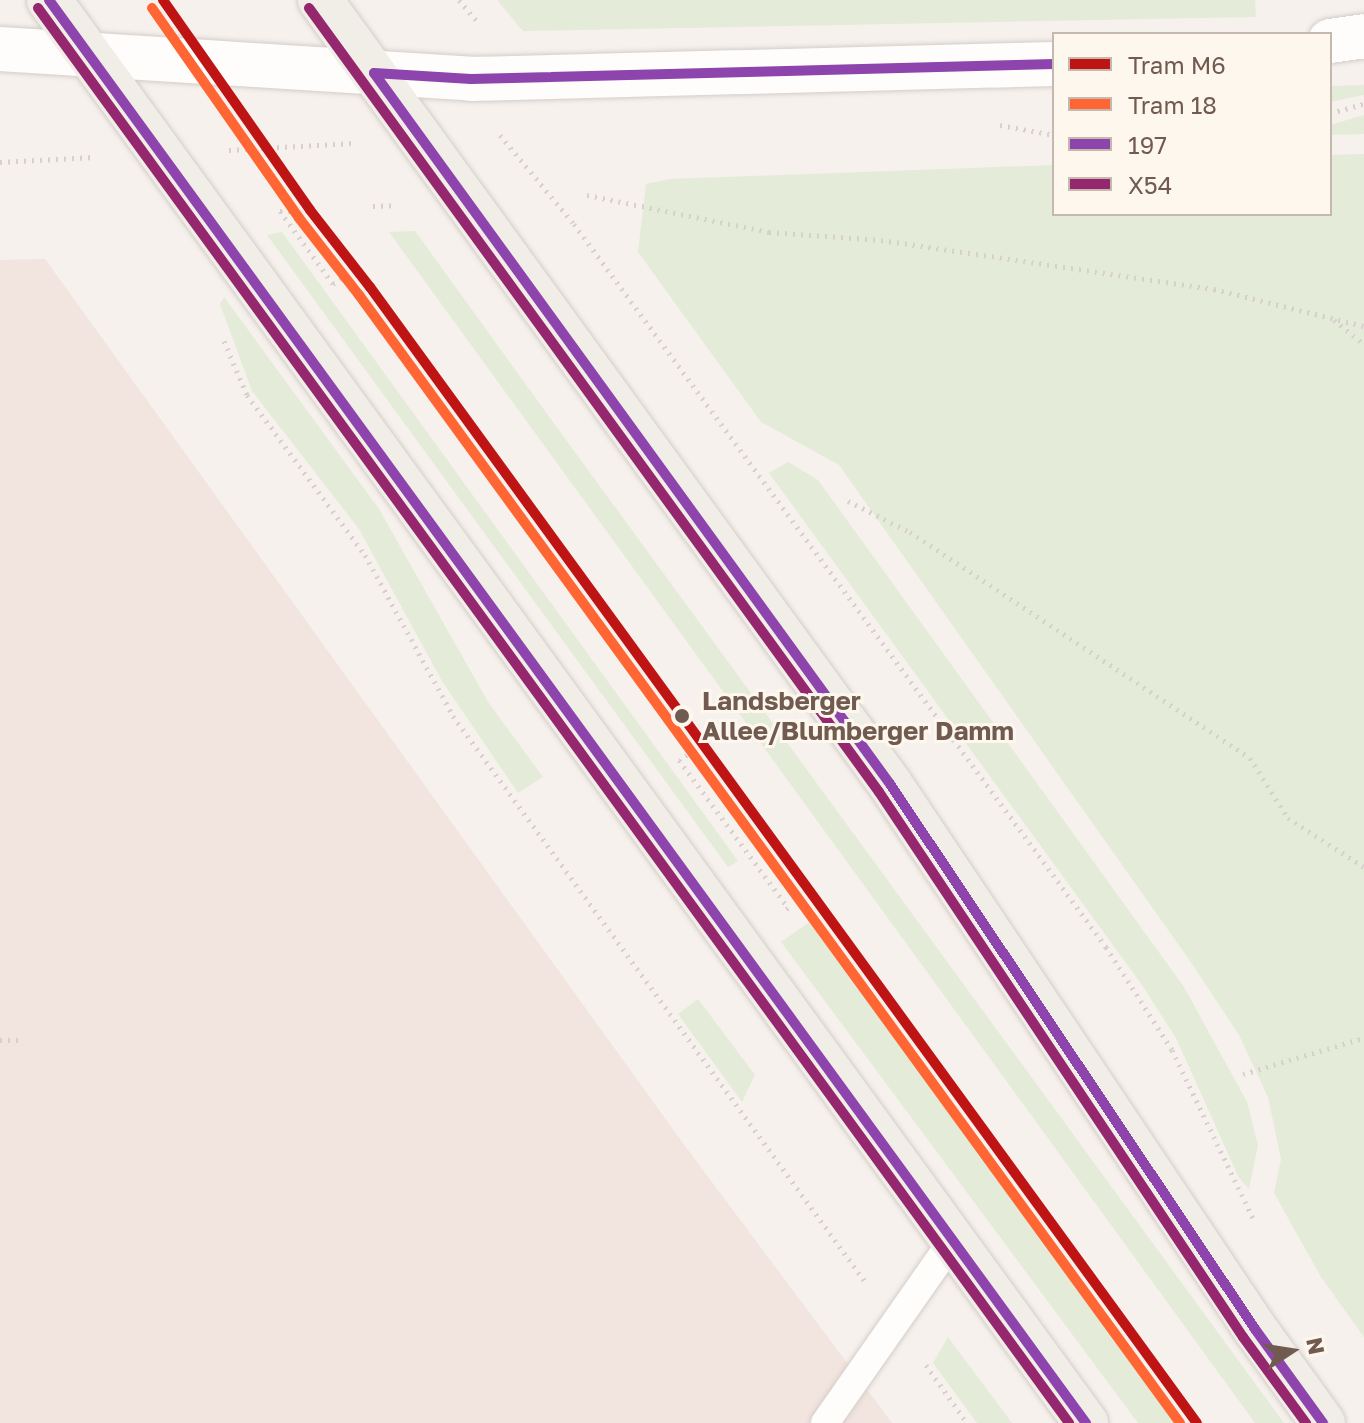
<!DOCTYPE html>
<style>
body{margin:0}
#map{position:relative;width:1364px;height:1423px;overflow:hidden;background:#f6f1ec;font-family:"Golos Text",sans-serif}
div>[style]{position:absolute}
.commercial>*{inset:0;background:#f2e4de}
.green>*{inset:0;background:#e4ebd8}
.path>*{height:5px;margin-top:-2.5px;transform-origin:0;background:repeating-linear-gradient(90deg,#d7d0cc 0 2px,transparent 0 8px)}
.roads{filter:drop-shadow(0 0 2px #d4cdc9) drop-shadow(0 0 2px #d4cdc9)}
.service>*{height:28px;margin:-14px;padding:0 14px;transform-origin:14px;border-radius:14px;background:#fefdfc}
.secondary>*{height:44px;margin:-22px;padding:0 22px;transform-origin:22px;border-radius:22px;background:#fefdfc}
.primary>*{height:44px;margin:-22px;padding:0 22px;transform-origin:22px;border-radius:22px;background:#f1ede7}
.bus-1>*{height:10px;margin:-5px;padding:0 5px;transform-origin:5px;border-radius:5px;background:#8e44ad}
.bus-2>*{height:10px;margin:-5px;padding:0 5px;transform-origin:5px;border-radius:5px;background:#95276e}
.tram-1>*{height:10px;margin:-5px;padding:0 5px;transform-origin:5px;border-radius:5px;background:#be1414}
.tram-2>*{height:10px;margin:-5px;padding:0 5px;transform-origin:5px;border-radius:5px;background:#f63}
.dots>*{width:22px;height:22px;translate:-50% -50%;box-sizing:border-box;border:4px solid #fdf7ee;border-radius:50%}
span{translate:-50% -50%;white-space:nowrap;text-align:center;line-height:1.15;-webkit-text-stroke:6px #fdf7ee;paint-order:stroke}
.stop-label{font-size:26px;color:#715a4f;font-weight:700}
.left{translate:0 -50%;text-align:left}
.legend{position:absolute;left:1052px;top:32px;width:280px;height:184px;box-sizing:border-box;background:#fdf7ee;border:2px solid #c5b8ae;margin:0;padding:10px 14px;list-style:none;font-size:24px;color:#715a4f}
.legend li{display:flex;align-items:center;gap:16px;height:40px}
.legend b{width:40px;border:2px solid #c5b8ae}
.north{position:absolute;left:1252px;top:1311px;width:80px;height:80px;-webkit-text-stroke:6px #fdf7ee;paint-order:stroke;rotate:78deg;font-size:22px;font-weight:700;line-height:32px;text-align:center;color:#715a4f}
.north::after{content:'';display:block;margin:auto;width:28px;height:36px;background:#715a4f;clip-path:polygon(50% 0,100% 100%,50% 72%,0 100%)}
</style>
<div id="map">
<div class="commercial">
<i style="clip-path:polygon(45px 259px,685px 1146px,892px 1423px,0 1423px,0 260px)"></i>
</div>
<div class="green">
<i style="clip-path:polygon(497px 0,1255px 0,1256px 17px,523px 31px)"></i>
<i style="clip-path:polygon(1364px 85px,1364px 95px,1330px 102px,1330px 86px)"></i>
<i style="clip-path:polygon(1364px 115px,1364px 134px,1330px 135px,1330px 125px)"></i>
<i style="clip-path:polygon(1364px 154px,1364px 1337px,1321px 1277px,1274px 1193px,1281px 1159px,1268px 1097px,1239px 1035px,1188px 958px,839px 465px,761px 422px,638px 252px,646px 184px,670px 179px,1054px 165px,1054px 214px,1330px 214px,1330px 155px)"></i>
<i style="clip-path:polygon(415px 231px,550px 418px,1284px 1423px,1255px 1423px,389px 232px)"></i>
<i style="clip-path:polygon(282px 232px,738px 861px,728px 867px,267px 235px)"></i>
<i style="clip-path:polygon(224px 297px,379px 509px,488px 702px,543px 777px,518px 793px,442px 681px,359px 529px,252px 391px,220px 304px)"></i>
<i style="clip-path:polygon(788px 462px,818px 480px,1184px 987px,1247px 1102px,1258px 1145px,1249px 1189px,1239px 1178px,1176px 1038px,1142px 985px,769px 473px)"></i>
<i style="clip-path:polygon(811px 921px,1176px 1423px,1138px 1423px,781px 942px)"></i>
<i style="clip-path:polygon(698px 999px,755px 1075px,742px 1102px,678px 1014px)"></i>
<i style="clip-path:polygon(948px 1337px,1012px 1423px,977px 1423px,933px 1363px)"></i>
</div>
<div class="path">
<i style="left:459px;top:0;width:30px;rotate:50deg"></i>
<i style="left:1330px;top:113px;width:35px;rotate:-15deg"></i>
<i style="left:1000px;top:125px;width:55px;rotate:10.5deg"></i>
<i style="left:500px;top:135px;width:116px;rotate:50.3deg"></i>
<i style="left:574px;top:224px;width:898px;rotate:53.65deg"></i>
<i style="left:1106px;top:947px;width:122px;rotate:57.3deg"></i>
<i style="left:1172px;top:1050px;width:187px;rotate:64.3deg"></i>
<i style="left:229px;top:150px;width:125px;rotate:-3.2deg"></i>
<i style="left:0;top:162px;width:95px;rotate:-3deg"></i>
<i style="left:587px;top:195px;width:186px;rotate:11.5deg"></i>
<i style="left:769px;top:232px;width:112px;rotate:4.1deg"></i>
<i style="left:881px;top:240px;width:337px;rotate:8.4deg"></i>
<i style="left:1214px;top:289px;width:154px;rotate:13.9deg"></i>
<i style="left:373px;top:206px;width:24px;rotate:-2deg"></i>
<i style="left:280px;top:211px;width:90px;rotate:54deg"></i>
<i style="left:333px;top:284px;width:11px;rotate:-34deg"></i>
<i style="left:280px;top:211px;width:15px"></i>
<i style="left:1334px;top:320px;width:38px;rotate:39deg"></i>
<i style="left:224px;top:341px;width:59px;rotate:66.9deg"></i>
<i style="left:247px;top:395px;width:199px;rotate:53.6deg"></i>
<i style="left:365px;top:555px;width:183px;rotate:61.3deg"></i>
<i style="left:453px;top:716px;width:701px;rotate:53.93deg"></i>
<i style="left:848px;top:501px;width:69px;rotate:26.6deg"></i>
<i style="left:910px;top:532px;width:408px;rotate:33.6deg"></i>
<i style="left:1250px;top:758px;width:71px;rotate:57.7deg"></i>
<i style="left:1288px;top:818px;width:90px;rotate:32.8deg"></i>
<i style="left:687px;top:755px;width:9px;rotate:148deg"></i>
<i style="left:679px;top:760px;width:184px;rotate:53.6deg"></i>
<i style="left:788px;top:908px;width:7px;rotate:146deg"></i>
<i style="left:0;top:1040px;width:21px"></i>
<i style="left:1243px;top:1074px;width:126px;rotate:-16.6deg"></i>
<i style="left:926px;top:1365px;width:71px;rotate:54.7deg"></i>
</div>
<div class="roads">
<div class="service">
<i style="left:825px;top:1423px;width:223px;rotate:-55deg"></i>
</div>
<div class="secondary">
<i style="left:1330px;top:41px;width:34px;rotate:-8deg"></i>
<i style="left:0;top:49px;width:472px;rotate:3.6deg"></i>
<i style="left:471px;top:79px;width:583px;rotate:-1.47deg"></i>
</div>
<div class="primary">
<i style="left:49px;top:0;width:1761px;rotate:53.92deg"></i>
<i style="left:320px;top:0;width:969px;rotate:53.98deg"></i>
<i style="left:890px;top:784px;width:656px;rotate:56.19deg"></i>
<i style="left:1255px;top:1329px;width:116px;rotate:54.1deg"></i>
</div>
</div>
<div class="bus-1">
<i style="left:49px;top:0;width:1761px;rotate:53.92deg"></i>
<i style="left:374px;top:73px;width:879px;rotate:54.03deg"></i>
<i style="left:890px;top:784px;width:656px;rotate:56.19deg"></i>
<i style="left:1255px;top:1329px;width:116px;rotate:54.1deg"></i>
<i style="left:374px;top:73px;width:97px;rotate:3.5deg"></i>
<i style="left:471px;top:79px;width:583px;rotate:-1.47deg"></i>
</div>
<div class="bus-2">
<i style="left:38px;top:8px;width:1751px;rotate:53.92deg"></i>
<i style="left:309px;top:8px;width:969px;rotate:53.98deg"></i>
<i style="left:879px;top:792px;width:655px;rotate:56.26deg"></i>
<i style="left:1243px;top:1337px;width:107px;rotate:53.8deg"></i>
</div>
<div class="tram-1">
<i style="left:163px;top:0;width:256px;rotate:55deg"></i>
<i style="left:310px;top:210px;width:98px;rotate:52.1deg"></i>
<i style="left:370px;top:287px;width:1405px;rotate:53.95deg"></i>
</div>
<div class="tram-2">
<i style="left:152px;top:8px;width:256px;rotate:55deg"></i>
<i style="left:299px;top:218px;width:98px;rotate:52.1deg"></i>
<i style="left:359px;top:295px;width:1395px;rotate:53.95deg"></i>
</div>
<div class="dots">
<i style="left:682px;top:716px;background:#715a4f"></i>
</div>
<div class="stop-label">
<span class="left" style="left:702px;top:716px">Landsberger<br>Allee/Blumberger Damm</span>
</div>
<ul class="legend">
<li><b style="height:10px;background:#be1414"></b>Tram M6</li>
<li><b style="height:10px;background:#f63"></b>Tram 18</li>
<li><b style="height:10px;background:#8e44ad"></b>197</li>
<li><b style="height:10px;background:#95276e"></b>X54</li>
</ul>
<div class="north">N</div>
</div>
